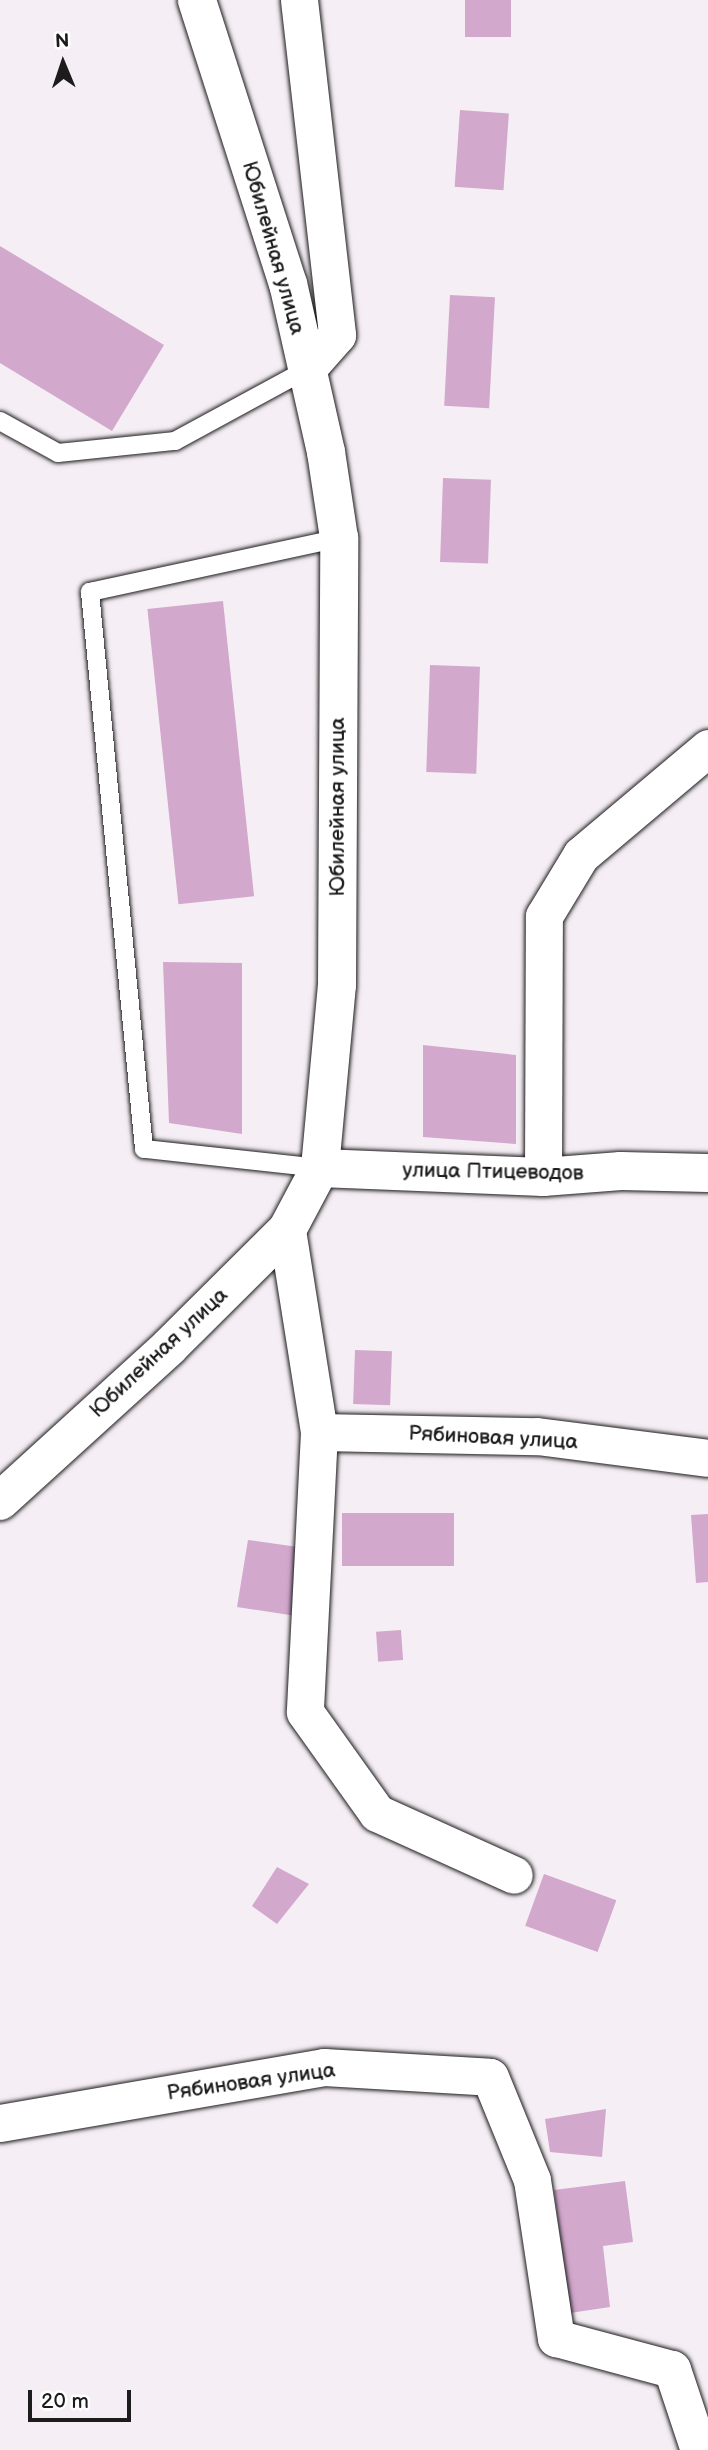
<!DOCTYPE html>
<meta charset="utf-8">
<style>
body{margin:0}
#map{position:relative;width:708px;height:2450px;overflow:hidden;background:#f6eef5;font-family:"Balsamiq Sans",sans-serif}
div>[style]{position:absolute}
.building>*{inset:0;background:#d2a8cd;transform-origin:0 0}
.roads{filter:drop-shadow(0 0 2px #1c1c1c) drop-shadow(0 0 2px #1c1c1c)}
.service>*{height:18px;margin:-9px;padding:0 9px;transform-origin:9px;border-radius:9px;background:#fff}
.minor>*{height:37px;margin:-18.5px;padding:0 18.5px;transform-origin:18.5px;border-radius:18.5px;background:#fff}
.tertiary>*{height:38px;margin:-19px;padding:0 19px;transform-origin:19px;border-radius:19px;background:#fff}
span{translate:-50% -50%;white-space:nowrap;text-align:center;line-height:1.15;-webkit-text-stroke:5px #fff;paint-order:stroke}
.street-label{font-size:21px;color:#1c1c1c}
.north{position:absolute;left:28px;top:28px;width:70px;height:70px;-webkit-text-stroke:5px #fff;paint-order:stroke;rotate:358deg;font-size:19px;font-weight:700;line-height:28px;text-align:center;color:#1c1c1c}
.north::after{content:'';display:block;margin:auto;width:24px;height:32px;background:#1c1c1c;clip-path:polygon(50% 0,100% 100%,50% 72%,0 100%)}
.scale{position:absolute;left:28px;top:2390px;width:103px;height:32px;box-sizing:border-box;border:4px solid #1c1c1c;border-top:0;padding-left:9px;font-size:21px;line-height:24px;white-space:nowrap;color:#1c1c1c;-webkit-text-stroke:5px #fff;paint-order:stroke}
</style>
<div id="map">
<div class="building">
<i style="left:465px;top:0;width:46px;height:37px"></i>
<i style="left:460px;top:110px;width:49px;height:77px;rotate:4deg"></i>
<i style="clip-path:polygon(0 246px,164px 345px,112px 431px,0 363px)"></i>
<i style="left:450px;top:295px;width:45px;height:111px;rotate:3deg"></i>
<i style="left:443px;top:478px;width:48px;height:84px;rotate:2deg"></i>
<i style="left:223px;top:601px;width:297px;height:76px;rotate:84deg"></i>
<i style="left:430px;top:665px;width:50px;height:107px;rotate:2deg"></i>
<i style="clip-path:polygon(163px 962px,242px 963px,242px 1134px,169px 1123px)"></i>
<i style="clip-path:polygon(423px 1045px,516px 1055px,516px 1144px,423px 1137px)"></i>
<i style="left:355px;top:1350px;width:37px;height:54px;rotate:2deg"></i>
<i style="left:342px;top:1513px;width:112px;height:53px"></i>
<i style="clip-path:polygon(708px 1514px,708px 1582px,696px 1583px,691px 1515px)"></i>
<i style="clip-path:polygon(248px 1540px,298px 1547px,296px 1616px,237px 1607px)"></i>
<i style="left:401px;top:1630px;width:30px;height:25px;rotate:86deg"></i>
<i style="clip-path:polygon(277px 1867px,309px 1884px,277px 1924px,252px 1906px)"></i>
<i style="left:544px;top:1874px;width:77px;height:55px;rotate:20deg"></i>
<i style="clip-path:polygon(606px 2109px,602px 2157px,550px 2152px,545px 2119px)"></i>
<i style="clip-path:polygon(625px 2181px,633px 2242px,603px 2246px,610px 2307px,570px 2313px,554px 2190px)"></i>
</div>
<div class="roads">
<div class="service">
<i style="left:0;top:421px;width:66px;rotate:28.9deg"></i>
<i style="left:58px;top:453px;width:118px;rotate:-5.9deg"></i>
<i style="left:175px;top:441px;width:149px;rotate:-28.5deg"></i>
<i style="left:320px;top:1168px;width:177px;rotate:-173.8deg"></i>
<i style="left:144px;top:1149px;width:560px;rotate:-95.54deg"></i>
<i style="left:90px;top:592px;width:255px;rotate:-12.2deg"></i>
</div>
<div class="minor">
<i style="left:299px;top:0;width:337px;rotate:83.5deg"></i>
<i style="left:337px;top:335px;width:47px;rotate:131.5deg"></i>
<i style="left:543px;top:1177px;width:261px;rotate:-89.8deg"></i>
<i style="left:544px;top:916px;width:71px;rotate:-58.8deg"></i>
<i style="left:581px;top:855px;width:166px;rotate:-40.1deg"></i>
<i style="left:287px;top:1230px;width:205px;rotate:81deg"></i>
<i style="left:319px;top:1432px;width:280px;rotate:92.9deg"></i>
<i style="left:305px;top:1712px;width:124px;rotate:54.5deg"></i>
<i style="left:377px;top:1813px;width:150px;rotate:24.3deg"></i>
<i style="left:319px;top:1432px;width:218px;rotate:1.1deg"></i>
<i style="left:537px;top:1436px;width:172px;rotate:7.3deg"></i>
<i style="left:0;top:2123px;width:329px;rotate:-9.8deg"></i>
<i style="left:324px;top:2067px;width:166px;rotate:3.4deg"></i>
<i style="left:490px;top:2077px;width:111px;rotate:67.8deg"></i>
<i style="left:532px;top:2180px;width:160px;rotate:81.4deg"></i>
<i style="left:556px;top:2338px;width:120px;rotate:15deg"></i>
<i style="left:672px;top:2369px;width:85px;rotate:71.6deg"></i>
</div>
<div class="tertiary">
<i style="left:320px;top:1168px;width:223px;rotate:2.3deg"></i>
<i style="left:543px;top:1177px;width:78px;rotate:-4.4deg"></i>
<i style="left:621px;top:1171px;width:87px;rotate:1.3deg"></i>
<i style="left:0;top:1501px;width:229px;rotate:-42.3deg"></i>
<i style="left:169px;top:1347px;width:166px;rotate:-44.8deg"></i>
<i style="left:287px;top:1230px;width:70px;rotate:-62deg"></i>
<i style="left:320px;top:1168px;width:184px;rotate:-84.7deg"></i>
<i style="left:337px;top:985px;width:447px;rotate:-89.7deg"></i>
<i style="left:339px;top:538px;width:87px;rotate:-98.6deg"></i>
<i style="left:326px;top:452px;width:172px;rotate:-102.7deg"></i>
<i style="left:288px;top:284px;width:298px;rotate:-107.8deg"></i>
</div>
</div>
<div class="street-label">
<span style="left:273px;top:248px;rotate:74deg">Юбилейная улица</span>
<span style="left:338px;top:807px;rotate:-90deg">Юбилейная улица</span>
<span style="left:493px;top:1172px;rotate:1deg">улица Птицеводов</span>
<span style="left:159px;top:1353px;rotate:-43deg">Юбилейная улица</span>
<span style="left:493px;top:1438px;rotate:3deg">Рябиновая улица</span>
<span style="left:251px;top:2082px;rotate:-8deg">Рябиновая улица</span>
</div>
<div class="north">N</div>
<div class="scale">20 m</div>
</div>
